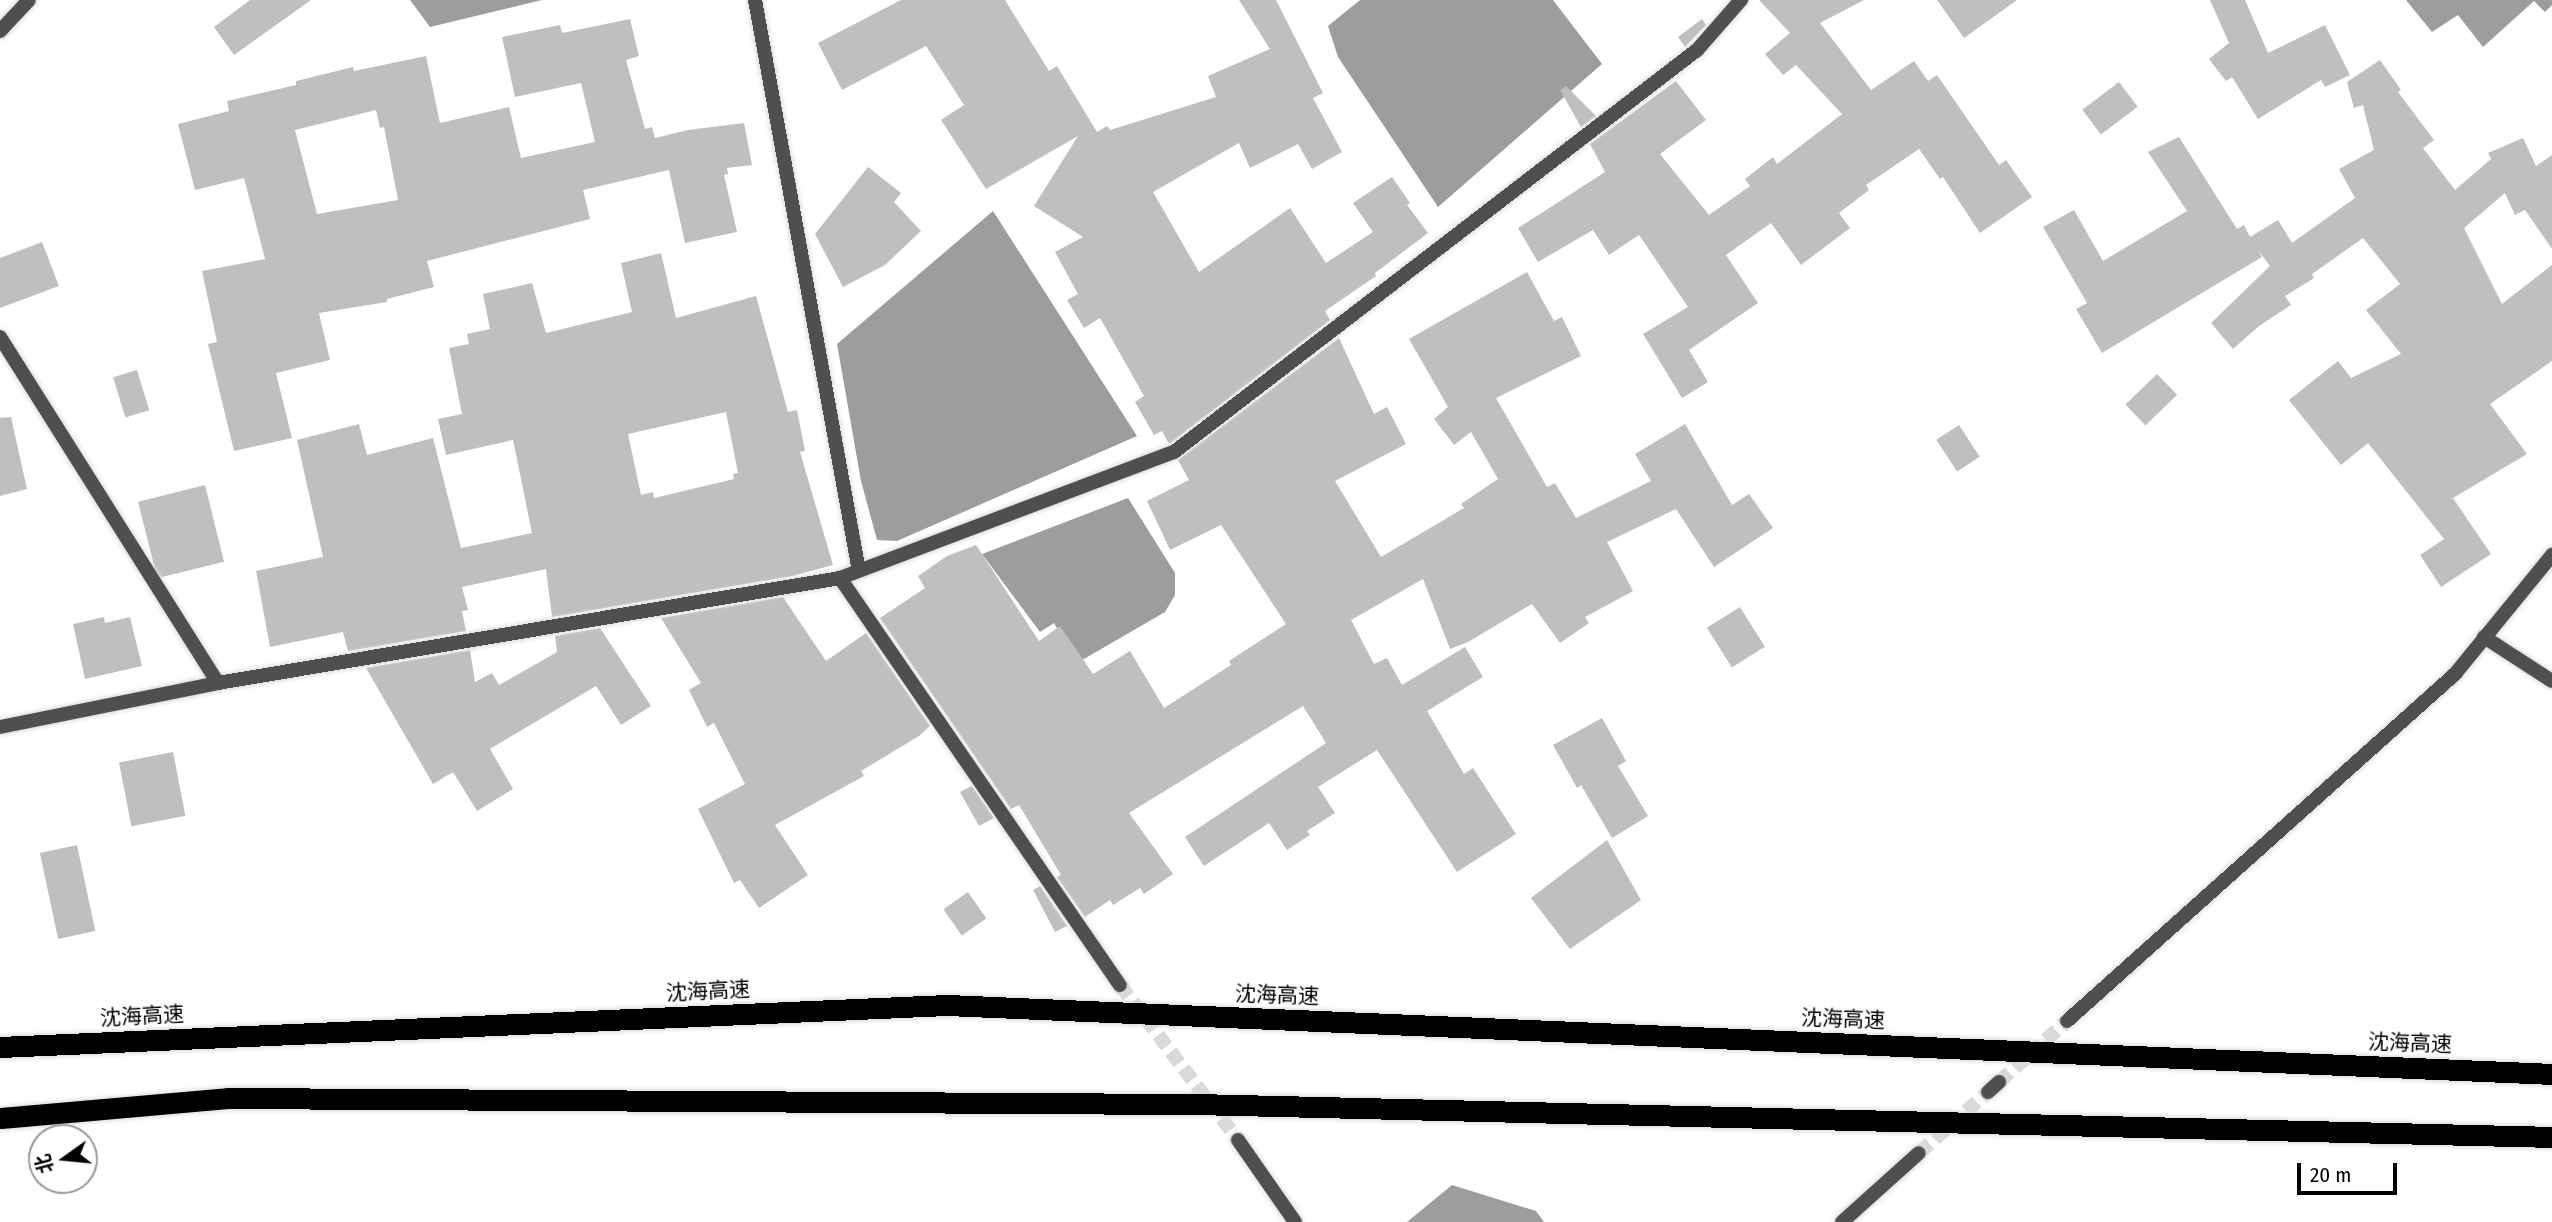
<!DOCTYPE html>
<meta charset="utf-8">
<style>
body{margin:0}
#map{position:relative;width:2552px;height:1222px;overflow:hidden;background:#fff;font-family:"Fira Sans Condensed","Noto Sans SC",sans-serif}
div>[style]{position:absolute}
.water>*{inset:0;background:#9d9d9d}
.building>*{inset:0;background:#bfbfbf;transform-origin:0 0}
.minor-tunnel>*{height:14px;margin-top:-7px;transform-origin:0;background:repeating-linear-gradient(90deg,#d9d9d9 0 14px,transparent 0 21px)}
.roads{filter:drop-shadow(0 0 2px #dbdbdb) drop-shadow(0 0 2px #dbdbdb)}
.minor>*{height:14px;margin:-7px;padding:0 7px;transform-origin:7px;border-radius:7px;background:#4f4f4f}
.motorway>*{height:21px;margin:-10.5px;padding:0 10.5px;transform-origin:10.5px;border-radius:10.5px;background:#000}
span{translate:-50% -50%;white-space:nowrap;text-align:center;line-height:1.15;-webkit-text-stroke:6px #fff;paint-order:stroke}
.street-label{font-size:21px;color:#000}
.north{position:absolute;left:28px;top:1124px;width:70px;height:70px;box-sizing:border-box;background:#fff;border:2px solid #999;border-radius:50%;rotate:255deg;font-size:19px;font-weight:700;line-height:28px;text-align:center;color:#000}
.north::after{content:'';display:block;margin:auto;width:24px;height:32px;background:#000;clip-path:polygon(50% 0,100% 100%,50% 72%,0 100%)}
.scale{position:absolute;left:2297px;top:1163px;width:100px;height:32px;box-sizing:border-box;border:4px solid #000;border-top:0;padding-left:9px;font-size:21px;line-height:24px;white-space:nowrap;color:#000;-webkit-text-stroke:5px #fff;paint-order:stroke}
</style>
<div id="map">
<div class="water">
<i style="clip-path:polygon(410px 0,542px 0,430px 27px)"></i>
<i style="clip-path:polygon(1360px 0,1553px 0,1602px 64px,1438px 207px,1338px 57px,1328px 26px)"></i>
<i style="clip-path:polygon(2406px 0,2552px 0,2552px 5px,2545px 12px,2534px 1px,2483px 47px,2458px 15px,2432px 32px)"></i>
<i style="clip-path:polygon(993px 211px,1137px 436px,897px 541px,877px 540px,861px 481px,837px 344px)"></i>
<i style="clip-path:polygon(1128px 498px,1175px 573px,1175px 595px,1165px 612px,1077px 663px,1054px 623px,1040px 632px,982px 554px)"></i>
<i style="clip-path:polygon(1452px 1185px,1536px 1211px,1544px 1222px,1407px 1222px)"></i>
</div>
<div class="building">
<i style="clip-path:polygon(250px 0,311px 0,234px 55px,214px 27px)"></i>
<i style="clip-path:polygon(901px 0,1005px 0,1049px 71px,1057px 66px,1097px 132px,1107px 126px,1110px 130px,1216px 97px,1208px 76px,1270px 49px,1239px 0,1276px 0,1323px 93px,1313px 98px,1342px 152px,1312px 169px,1298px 144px,1250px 168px,1239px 143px,1153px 192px,1199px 272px,1290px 208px,1326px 263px,1373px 232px,1353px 203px,1392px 177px,1410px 203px,1407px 205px,1428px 233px,1375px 273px,1376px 276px,1325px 311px,1330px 320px,1169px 444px,1162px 431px,1154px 435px,1135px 402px,1144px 396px,1100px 318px,1084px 328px,1067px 300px,1078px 294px,1055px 252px,1083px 237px,1034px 206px,1078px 136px,986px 189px,941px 120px,964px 105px,926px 46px,842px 90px,818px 43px)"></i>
<i style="clip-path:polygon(1759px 0,1864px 0,1820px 23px,1871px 90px,1914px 61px,1928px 81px,1937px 75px,1999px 165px,2006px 160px,2032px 197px,1980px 233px,1943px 177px,1940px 179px,1919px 149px,1866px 185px,1869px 190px,1839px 213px,1850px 228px,1801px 265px,1771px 223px,1726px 255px,1758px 303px,1689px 350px,1708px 382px,1682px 398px,1643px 334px,1688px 307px,1639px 235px,1609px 255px,1593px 230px,1538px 262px,1518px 228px,1605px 172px,1590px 144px,1676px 81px,1706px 120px,1660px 154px,1709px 215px,1750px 186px,1745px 179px,1773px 157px,1777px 164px,1842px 114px,1796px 65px,1783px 75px,1765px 54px,1790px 33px)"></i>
<i style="clip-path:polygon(1937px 0,2017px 0,1964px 38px)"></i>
<i style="clip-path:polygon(2210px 0,2245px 0,2268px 53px,2325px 25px,2350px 75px,2325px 87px,2321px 80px,2258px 119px,2232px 77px,2226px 81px,2209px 59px,2229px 43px)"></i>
<i style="clip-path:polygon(evenodd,630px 19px,639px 56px,626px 60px,645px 129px,652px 127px,655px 138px,688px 130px,744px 123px,752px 165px,727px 168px,728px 174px,724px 175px,737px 232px,685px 243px,669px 170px,583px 190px,590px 219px,427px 261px,434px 287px,387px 299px,387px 302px,319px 313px,330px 360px,276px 373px,292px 438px,234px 451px,208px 344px,217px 342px,202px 271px,265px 259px,244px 178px,195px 190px,178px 124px,229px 111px,227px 101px,296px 85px,296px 81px,353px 67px,354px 71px,426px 56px,440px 123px,509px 107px,521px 158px,595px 142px,581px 83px,515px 97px,502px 37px,560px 25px,562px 33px,630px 19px,376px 110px,380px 128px,384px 127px,398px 200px,317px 214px,295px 130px,376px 110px)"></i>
<i style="clip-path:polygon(1702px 19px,1706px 25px,1685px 47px,1678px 37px)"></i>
<i style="clip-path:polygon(2380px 60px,2401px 90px,2398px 92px,2434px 140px,2423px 148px,2455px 190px,2491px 159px,2488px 153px,2523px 138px,2536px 166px,2552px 155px,2552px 249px,2525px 210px,2515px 215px,2505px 193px,2464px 228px,2502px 304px,2552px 265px,2552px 361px,2490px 404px,2527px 454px,2453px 498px,2491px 554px,2441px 587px,2420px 555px,2444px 539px,2368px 443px,2341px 465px,2289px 400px,2338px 361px,2351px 378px,2401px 354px,2366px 310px,2400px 284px,2363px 238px,2312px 274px,2314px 278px,2285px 296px,2291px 305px,2259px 326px,2233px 349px,2211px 323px,2270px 266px,2258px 250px,2262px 257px,2102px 353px,2076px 309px,2087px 303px,2043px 227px,2074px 210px,2103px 261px,2187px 211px,2148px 152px,2179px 137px,2237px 229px,2244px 225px,2250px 237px,2278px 220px,2292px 243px,2355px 198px,2339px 169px,2374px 150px,2363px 105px,2354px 108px,2347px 82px)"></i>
<i style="left:2119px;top:82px;width:31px;height:46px;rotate:53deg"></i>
<i style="clip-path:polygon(1566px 86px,1596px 116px,1581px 127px,1560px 90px)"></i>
<i style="clip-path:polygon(868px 167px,901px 193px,894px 202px,921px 231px,885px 265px,843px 287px,815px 234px)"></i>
<i style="clip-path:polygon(42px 242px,59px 286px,0 308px,0 258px)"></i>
<i style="clip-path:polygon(evenodd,661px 253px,676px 318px,756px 296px,788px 412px,797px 410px,805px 451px,800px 452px,833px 565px,792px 576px,552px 617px,546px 569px,462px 587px,468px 610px,462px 611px,466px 631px,348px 651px,343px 632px,270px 647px,256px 571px,323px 557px,297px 440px,359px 424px,367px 455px,433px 438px,461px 548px,532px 533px,513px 440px,446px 455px,438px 419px,462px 414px,449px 348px,469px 344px,467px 334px,490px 329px,483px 294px,532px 283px,546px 333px,632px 312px,621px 263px,661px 253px,726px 412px,738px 473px,733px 474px,734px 479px,654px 498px,653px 492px,641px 495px,628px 434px,726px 412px)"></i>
<i style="clip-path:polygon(1527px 272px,1554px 321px,1562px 317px,1581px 356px,1496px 398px,1547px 487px,1555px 483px,1576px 518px,1651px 481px,1635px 454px,1685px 424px,1732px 505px,1749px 494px,1773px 528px,1714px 567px,1676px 509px,1607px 542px,1633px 591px,1585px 617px,1589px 623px,1560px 643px,1532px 604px,1468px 642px,1450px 649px,1423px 579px,1351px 620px,1374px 664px,1387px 658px,1402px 685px,1465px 647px,1483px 677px,1427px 711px,1464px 774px,1473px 768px,1516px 834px,1457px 872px,1377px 750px,1318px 787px,1335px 813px,1307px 831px,1310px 835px,1287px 850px,1269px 823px,1204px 866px,1185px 837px,1326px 743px,1303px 706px,1129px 813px,1173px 874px,1144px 894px,1140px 888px,1113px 905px,1110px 900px,1085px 917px,1057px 877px,1061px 875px,1019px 805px,1011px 809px,880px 618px,925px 588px,918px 576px,947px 556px,976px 545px,1039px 641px,1060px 626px,1093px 674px,1130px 651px,1164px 708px,1231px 665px,1229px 661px,1286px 624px,1221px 525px,1170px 550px,1147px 501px,1189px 480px,1178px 460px,1339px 338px,1374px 414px,1387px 407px,1406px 444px,1335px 481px,1381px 557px,1464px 508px,1461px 504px,1498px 479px,1471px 432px,1454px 445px,1434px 419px,1448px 407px,1409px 339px)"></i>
<i style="left:137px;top:370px;width:42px;height:25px;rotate:73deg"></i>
<i style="left:2157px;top:374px;width:29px;height:44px;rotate:46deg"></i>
<i style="clip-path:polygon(11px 417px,27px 489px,0 496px,0 418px)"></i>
<i style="left:1959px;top:425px;width:38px;height:27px;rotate:57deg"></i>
<i style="left:205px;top:485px;width:79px;height:69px;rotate:76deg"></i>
<i style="clip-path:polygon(783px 597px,826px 661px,866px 633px,930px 726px,919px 736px,861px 771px,864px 776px,775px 825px,808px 875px,759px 908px,740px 880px,734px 883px,698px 809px,745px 784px,714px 723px,707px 727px,689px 690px,701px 683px,661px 618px)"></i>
<i style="left:1740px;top:607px;width:47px;height:39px;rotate:58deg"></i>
<i style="clip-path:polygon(104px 617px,105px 623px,130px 617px,142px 666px,85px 679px,73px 624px)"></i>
<i style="clip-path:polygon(600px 628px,651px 706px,621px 725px,596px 686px,490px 749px,513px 789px,477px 811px,453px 772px,433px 784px,366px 668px,470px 650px,475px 682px,492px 673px,499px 685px,557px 652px,555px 636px)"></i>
<i style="clip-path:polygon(1602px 718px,1626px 761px,1618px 766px,1648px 816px,1612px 838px,1581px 785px,1577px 788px,1553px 745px)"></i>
<i style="left:173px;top:752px;width:65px;height:55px;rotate:79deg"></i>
<i style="clip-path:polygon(972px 786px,994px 818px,979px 826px,960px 792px)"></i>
<i style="clip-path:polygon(1607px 840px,1641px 900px,1570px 949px,1531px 898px)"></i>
<i style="left:77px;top:845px;width:88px;height:38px;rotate:78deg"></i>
<i style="clip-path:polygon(1040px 886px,1067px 926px,1055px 932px,1033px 890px)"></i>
<i style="left:968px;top:892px;width:32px;height:30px;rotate:55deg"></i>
</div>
<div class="minor-tunnel">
<i style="left:1120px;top:985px;width:195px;rotate:52.7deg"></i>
<i style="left:1999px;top:1082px;width:91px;rotate:-41.9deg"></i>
<i style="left:1919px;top:1153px;width:92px;rotate:-41.5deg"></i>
</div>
<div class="roads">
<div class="minor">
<i style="left:755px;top:0;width:580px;rotate:79.68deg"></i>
<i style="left:0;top:31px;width:42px;rotate:-46.9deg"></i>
<i style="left:0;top:337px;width:409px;rotate:57.8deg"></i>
<i style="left:840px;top:578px;width:357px;rotate:-20.7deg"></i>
<i style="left:1174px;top:452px;width:660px;rotate:-37.55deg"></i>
<i style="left:1697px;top:50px;width:67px;rotate:-48.7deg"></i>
<i style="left:2484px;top:637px;width:81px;rotate:32.9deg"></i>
<i style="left:0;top:727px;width:222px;rotate:-11.4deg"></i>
<i style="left:218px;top:683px;width:631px;rotate:-9.58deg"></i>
<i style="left:840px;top:578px;width:494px;rotate:55.5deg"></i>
<i style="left:2067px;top:1021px;width:521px;rotate:-41.81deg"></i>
<i style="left:2455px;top:674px;width:154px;rotate:-50.8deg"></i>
<i style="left:1988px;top:1092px;width:15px;rotate:-42deg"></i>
<i style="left:1238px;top:1140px;width:100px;rotate:55.2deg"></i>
<i style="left:1842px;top:1222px;width:103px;rotate:-41.9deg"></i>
</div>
<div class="motorway">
<i style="left:0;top:1047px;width:948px;rotate:-2.54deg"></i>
<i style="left:947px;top:1005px;width:1606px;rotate:2.46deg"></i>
<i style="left:0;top:1118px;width:229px;rotate:-5deg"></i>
<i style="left:228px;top:1098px;width:967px;rotate:0.36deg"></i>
<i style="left:1195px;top:1104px;width:1357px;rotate:1.39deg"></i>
</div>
</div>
<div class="street-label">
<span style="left:708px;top:991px;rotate:-3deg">沈海高速</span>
<span style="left:1277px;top:995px;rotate:2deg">沈海高速</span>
<span style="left:142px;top:1016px;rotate:-3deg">沈海高速</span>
<span style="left:1843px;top:1019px;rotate:2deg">沈海高速</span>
<span style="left:2410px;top:1043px;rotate:2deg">沈海高速</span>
</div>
<div class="north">北</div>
<div class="scale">20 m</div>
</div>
